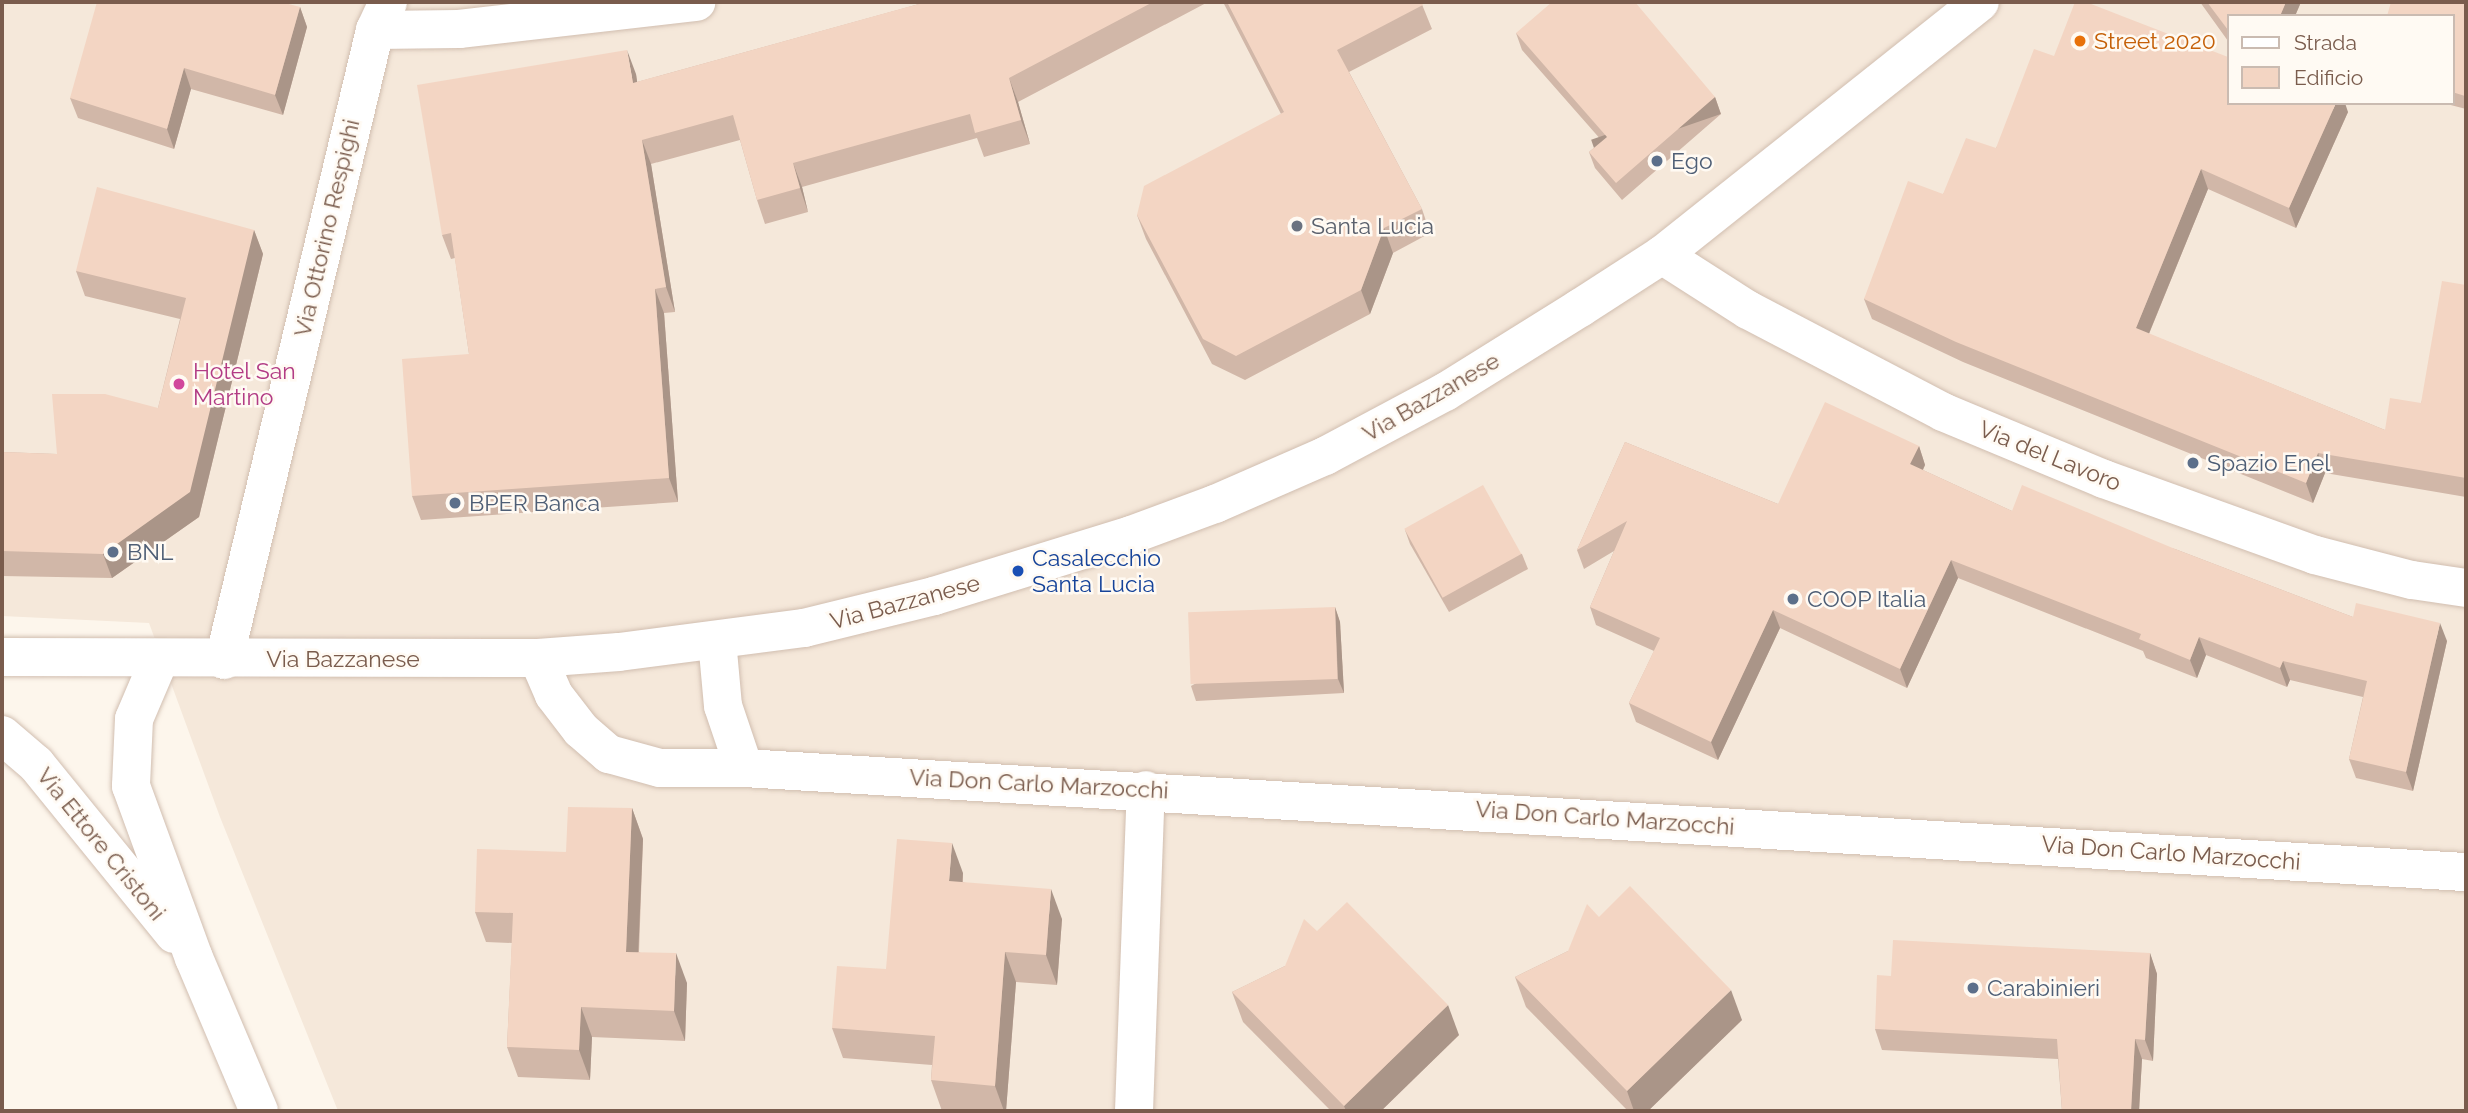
<!DOCTYPE html>
<style>
body{margin:0}
#map{position:relative;width:2468px;height:1113px;overflow:hidden;background:#fdf6ec;font-family:Raleway,sans-serif}
div>[style]{position:absolute}
.residential>*{inset:0;background:#f5e8da}
.roads{filter:drop-shadow(0 0 2px #d1beb0) drop-shadow(0 0 2px #d1beb0)}
.minor>*{height:38px;margin:-19px;padding:0 19px;transform-origin:19px;border-radius:19px;background:#fff}
.secondary>*{height:38px;margin:-19px;padding:0 19px;transform-origin:19px;border-radius:19px;background:#fff}
.wall>*{inset:0;background:#d1b7a8}
.shaded-wall>*{inset:0;background:#aa9588;transform-origin:0 0}
.building>*{inset:0;background:#f3d5c3;transform-origin:0 0}
.dots>*{width:19px;height:19px;translate:-50% -50%;box-sizing:border-box;border:4px solid #fffaf3;border-radius:50%}
span{translate:-50% -50%;white-space:nowrap;text-align:center;line-height:1.15;-webkit-text-stroke:5px #fffaf3;paint-order:stroke}
.food-label{font-size:23px;color:#c56008}
.left{translate:0 -50%;text-align:left}
.service-label{font-size:23px;color:#4e5e75}
.worship-label{font-size:23px;color:#5b616d}
.street-label{font-size:23px;color:#7a5c4d}
.hotel-label{font-size:23px;color:#b23c85}
.transit-label{font-size:23px;color:#164399}
.frame{position:absolute;inset:0;border:4px solid #7a5c4d;pointer-events:none}
.legend{position:absolute;left:2227px;top:14px;width:228px;height:91px;box-sizing:border-box;background:#fffaf3;border:2px solid #cabbb1;margin:0;padding:9px 12px;list-style:none;font-size:21px;color:#7a5c4d}
.legend li{display:flex;align-items:center;gap:14px;height:35px}
.legend b{width:35px;border:2px solid #cabbb1}
</style>
<div id="map">
<div class="residential">
<i style="clip-path:polygon(evenodd,2px 2px,2466px 2px,2466px 1111px,338px 1111px,220px 817px,149px 623px,2px 616px,2px 2px,2228px 16px,2452px 16px,2452px 103px,2228px 103px,2228px 16px)"></i>
</div>
<div class="roads">
<div class="minor">
<i style="left:375px;top:30px;width:84px;rotate:-0.7deg"></i>
<i style="left:459px;top:29px;width:239px;rotate:-6.5deg"></i>
<i style="left:1662px;top:255px;width:102px;rotate:32.6deg"></i>
<i style="left:1748px;top:310px;width:220px;rotate:27.6deg"></i>
<i style="left:1943px;top:412px;width:174px;rotate:22.6deg"></i>
<i style="left:2104px;top:479px;width:224px;rotate:19.8deg"></i>
<i style="left:2315px;top:555px;width:100px;rotate:14.5deg"></i>
<i style="left:2412px;top:580px;width:55px;rotate:8.4deg"></i>
<i style="left:160px;top:658px;width:66px;rotate:113.1deg"></i>
<i style="left:134px;top:719px;width:67px;rotate:92.6deg"></i>
<i style="left:131px;top:786px;width:183px;rotate:69.9deg"></i>
<i style="left:194px;top:958px;width:166px;rotate:67deg"></i>
<i style="left:538px;top:658px;width:40px;rotate:66.6deg"></i>
<i style="left:554px;top:695px;width:44px;rotate:52.4deg"></i>
<i style="left:581px;top:730px;width:37px;rotate:41deg"></i>
<i style="left:609px;top:754px;width:53px;rotate:15.4deg"></i>
<i style="left:660px;top:768px;width:84px"></i>
<i style="left:744px;top:768px;width:65px;rotate:-108.7deg"></i>
<i style="left:723px;top:706px;width:66px;rotate:-95.2deg"></i>
<i style="left:224px;top:660px;width:648px;rotate:-76.52deg"></i>
<i style="left:375px;top:30px;width:31px;rotate:-65deg"></i>
<i style="left:2px;top:735px;width:45px;rotate:40.5deg"></i>
<i style="left:36px;top:764px;width:219px;rotate:50.9deg"></i>
<i style="left:744px;top:768px;width:1725px;rotate:3.46deg"></i>
<i style="left:1134px;top:1111px;width:321px;rotate:-87.9deg"></i>
</div>
<div class="secondary">
<i style="left:2px;top:657px;width:536px;rotate:0.11deg"></i>
<i style="left:538px;top:658px;width:81px;rotate:-4.2deg"></i>
<i style="left:619px;top:652px;width:187px;rotate:-7.4deg"></i>
<i style="left:804px;top:628px;width:134px;rotate:-13.8deg"></i>
<i style="left:934px;top:596px;width:206px;rotate:-17.2deg"></i>
<i style="left:1131px;top:535px;width:90px;rotate:-20.3deg"></i>
<i style="left:1215px;top:504px;width:120px;rotate:-23.6deg"></i>
<i style="left:1325px;top:456px;width:136px;rotate:-28.1deg"></i>
<i style="left:1445px;top:392px;width:159px;rotate:-31.9deg"></i>
<i style="left:1580px;top:308px;width:98px;rotate:-32.9deg"></i>
<i style="left:1662px;top:255px;width:406px;rotate:-38.5deg"></i>
</div>
</div>
<div class="wall">
<i style="clip-path:polygon(926px 2px,1208px 2px,1018px 102px,1030px 144px,984px 157px,977px 138px,802px 187px,808px 212px,765px 224px,757px 200px,740px 140px,651px 164px,675px 312px,664px 313px,678px 502px,421px 520px,412px 496px,469px 354px,455px 258px,451px 259px,442px 235px,636px 74px,637px 82px)"></i>
<i style="clip-path:polygon(1223px 2px,1421px 2px,1432px 29px,1349px 72px,1422px 209px,1430px 233px,1393px 253px,1370px 314px,1245px 380px,1212px 364px,1146px 239px,1137px 215px,1281px 114px)"></i>
<i style="clip-path:polygon(2200px 2px,2301px 2px,2295px 16px,2228px 16px,2228px 41px)"></i>
<i style="clip-path:polygon(2466px 2px,2466px 109px,2443px 103px,2452px 103px,2452px 16px)"></i>
<i style="clip-path:polygon(300px 7px,307px 27px,283px 115px,191px 89px,174px 149px,78px 118px,70px 98px)"></i>
<i style="clip-path:polygon(1516px 33px,1715px 97px,1721px 114px,1622px 200px,1595px 168px,1589px 152px,1602px 141px,1522px 50px)"></i>
<i style="clip-path:polygon(2054px 56px,2348px 112px,2296px 228px,2208px 189px,2149px 334px,2385px 430px,2421px 403px,2466px 285px,2466px 497px,2325px 473px,2313px 503px,1963px 362px,1872px 319px,1864px 299px,1943px 194px,1996px 148px)"></i>
<i style="clip-path:polygon(254px 230px,263px 254px,199px 517px,112px 578px,2px 576px,2px 452px,57px 454px,158px 408px,180px 319px,85px 296px,76px 271px)"></i>
<i style="clip-path:polygon(1625px 442px,1778px 504px,1919px 446px,1925px 465px,1923px 470px,2012px 511px,2175px 549px,2353px 617px,2447px 641px,2413px 791px,2356px 778px,2349px 759px,2363px 697px,2290px 680px,2287px 687px,2206px 655px,2197px 678px,2146px 658px,2143px 651px,1958px 578px,1907px 688px,1780px 628px,1718px 760px,1636px 722px,1629px 703px,1654px 651px,1596px 625px,1590px 607px,1614px 551px,1584px 569px,1577px 550px)"></i>
<i style="clip-path:polygon(1405px 530px,1522px 554px,1528px 569px,1449px 612px,1410px 544px)"></i>
<i style="clip-path:polygon(1335px 607px,1340px 622px,1344px 693px,1196px 701px,1191px 686px)"></i>
<i style="clip-path:polygon(632px 808px,643px 839px,639px 952px,687px 983px,685px 1041px,592px 1037px,590px 1080px,518px 1077px,507px 1047px,512px 943px,486px 942px,475px 912px)"></i>
<i style="clip-path:polygon(963px 873px,963px 882px,1062px 919px,1057px 985px,1016px 982px,1006px 1111px,942px 1111px,931px 1080px,932px 1065px,843px 1058px,832px 1028px,886px 969px)"></i>
<i style="clip-path:polygon(1568px 951px,1742px 1020px,1648px 1111px,1628px 1111px,1526px 1007px,1515px 977px)"></i>
<i style="clip-path:polygon(2150px 953px,2157px 974px,2153px 1061px,2142px 1059px,2139px 1111px,2062px 1111px,2058px 1059px,1882px 1050px,1875px 1029px,1891px 976px)"></i>
<i style="clip-path:polygon(1285px 966px,1459px 1035px,1381px 1111px,1331px 1111px,1243px 1022px,1232px 992px)"></i>
</div>
<div class="shaded-wall">
<i style="clip-path:polygon(2286px 2px,2301px 2px,2295px 16px,2280px 16px)"></i>
<i style="clip-path:polygon(300px 7px,307px 27px,283px 115px,275px 95px)"></i>
<i style="clip-path:polygon(627px 50px,636px 74px,641px 108px,633px 83px)"></i>
<i style="clip-path:polygon(184px 68px,191px 89px,174px 149px,167px 129px)"></i>
<i style="clip-path:polygon(1009px 78px,1018px 102px,1030px 144px,1021px 120px)"></i>
<i style="left:1715px;top:97px;width:18px;height:131px;rotate:71deg"></i>
<i style="clip-path:polygon(2336px 103px,2345px 103px,2348px 112px,2296px 228px,2289px 208px)"></i>
<i style="clip-path:polygon(642px 140px,651px 164px,675px 312px,666px 287px)"></i>
<i style="clip-path:polygon(793px 163px,802px 187px,808px 212px,800px 188px)"></i>
<i style="clip-path:polygon(2201px 169px,2208px 189px,2143px 348px,2136px 328px)"></i>
<i style="clip-path:polygon(1384px 228px,1393px 253px,1370px 314px,1361px 290px)"></i>
<i style="clip-path:polygon(254px 230px,263px 254px,199px 517px,112px 578px,103px 554px)"></i>
<i style="clip-path:polygon(655px 289px,664px 313px,678px 502px,669px 478px)"></i>
<i style="clip-path:polygon(1919px 446px,1925px 465px,1917px 482px,1910px 464px)"></i>
<i style="clip-path:polygon(2318px 453px,2325px 473px,2313px 503px,2306px 483px)"></i>
<i style="clip-path:polygon(1951px 560px,1958px 578px,1907px 688px,1900px 669px)"></i>
<i style="clip-path:polygon(1335px 607px,1340px 622px,1344px 693px,1338px 679px)"></i>
<i style="clip-path:polygon(1773px 610px,1780px 628px,1718px 760px,1711px 742px)"></i>
<i style="clip-path:polygon(2440px 623px,2447px 641px,2413px 791px,2406px 772px)"></i>
<i style="clip-path:polygon(2199px 637px,2206px 655px,2197px 678px,2190px 660px)"></i>
<i style="clip-path:polygon(2283px 661px,2290px 680px,2287px 687px,2280px 668px)"></i>
<i style="clip-path:polygon(632px 808px,643px 839px,637px 982px,626px 952px)"></i>
<i style="clip-path:polygon(952px 843px,963px 873px,960px 911px,949px 881px)"></i>
<i style="clip-path:polygon(1051px 889px,1062px 919px,1057px 985px,1046px 955px)"></i>
<i style="clip-path:polygon(1005px 952px,1016px 982px,1006px 1111px,1004px 1111px,995px 1086px)"></i>
<i style="clip-path:polygon(676px 953px,687px 983px,685px 1041px,674px 1011px)"></i>
<i style="clip-path:polygon(2150px 953px,2157px 974px,2153px 1061px,2145px 1040px)"></i>
<i style="clip-path:polygon(1731px 990px,1742px 1020px,1648px 1111px,1634px 1111px,1627px 1091px)"></i>
<i style="clip-path:polygon(1448px 1005px,1459px 1035px,1381px 1111px,1346px 1111px,1344px 1106px)"></i>
<i style="clip-path:polygon(581px 1007px,592px 1037px,590px 1080px,579px 1050px)"></i>
<i style="clip-path:polygon(2135px 1039px,2142px 1059px,2139px 1111px,2131px 1111px)"></i>
</div>
<div class="building">
<i style="clip-path:polygon(97px 2px,281px 2px,300px 7px,275px 95px,184px 68px,167px 129px,70px 98px)"></i>
<i style="clip-path:polygon(926px 2px,1153px 2px,1009px 78px,1021px 120px,975px 133px,970px 114px,793px 163px,800px 188px,757px 200px,733px 115px,642px 140px,666px 287px,655px 289px,669px 478px,412px 496px,402px 359px,469px 354px,451px 233px,442px 235px,417px 85px,627px 50px,633px 83px)"></i>
<i style="clip-path:polygon(1227px 2px,1421px 2px,1423px 5px,1337px 50px,1422px 209px,1384px 228px,1361px 290px,1236px 356px,1203px 339px,1137px 215px,1144px 186px,1284px 112px)"></i>
<i style="clip-path:polygon(1552px 2px,1635px 2px,1715px 97px,1616px 183px,1589px 152px,1607px 137px,1516px 33px)"></i>
<i style="clip-path:polygon(2075px 2px,2086px 2px,2228px 57px,2228px 103px,2336px 103px,2289px 208px,2201px 169px,2136px 328px,2385px 430px,2390px 398px,2421px 403px,2442px 281px,2466px 285px,2466px 478px,2318px 453px,2306px 483px,1956px 342px,1864px 299px,1908px 181px,1943px 194px,1966px 138px,1996px 148px,2034px 49px,2054px 56px)"></i>
<i style="clip-path:polygon(2207px 2px,2286px 2px,2280px 16px,2228px 16px,2228px 30px)"></i>
<i style="clip-path:polygon(2391px 2px,2466px 2px,2466px 92px,2465px 96px,2452px 92px,2452px 16px,2387px 16px)"></i>
<i style="clip-path:polygon(97px 187px,254px 230px,190px 492px,103px 554px,2px 551px,2px 452px,57px 454px,52px 394px,105px 394px,158px 408px,186px 298px,76px 271px)"></i>
<i style="clip-path:polygon(1825px 402px,1919px 446px,1910px 464px,2012px 511px,2022px 485px,2175px 549px,2353px 617px,2356px 603px,2440px 623px,2406px 772px,2349px 759px,2367px 681px,2283px 661px,2280px 668px,2199px 637px,2190px 660px,2139px 639px,2141px 634px,1951px 560px,1900px 669px,1773px 610px,1711px 742px,1629px 703px,1660px 638px,1590px 607px,1627px 521px,1577px 550px,1625px 442px,1778px 504px)"></i>
<i style="left:1483px;top:485px;width:79px;height:90px;rotate:61deg"></i>
<i style="left:1335px;top:607px;width:72px;height:147px;rotate:88deg"></i>
<i style="clip-path:polygon(568px 807px,632px 808px,626px 952px,676px 953px,674px 1011px,581px 1007px,579px 1050px,507px 1047px,513px 913px,475px 912px,477px 849px,566px 852px)"></i>
<i style="clip-path:polygon(897px 839px,952px 843px,949px 881px,1051px 889px,1046px 955px,1005px 952px,995px 1086px,931px 1080px,935px 1036px,832px 1028px,837px 966px,886px 969px)"></i>
<i style="clip-path:polygon(1630px 886px,1731px 990px,1627px 1091px,1515px 977px,1568px 951px,1587px 904px,1599px 917px)"></i>
<i style="clip-path:polygon(1347px 902px,1448px 1005px,1344px 1106px,1232px 992px,1285px 966px,1304px 919px,1317px 931px)"></i>
<i style="clip-path:polygon(1893px 940px,2150px 953px,2145px 1040px,2135px 1039px,2131px 1111px,2062px 1111px,2057px 1039px,1875px 1029px,1877px 975px,1891px 976px)"></i>
</div>
<div class="dots">
<i style="left:2080px;top:41px;background:#e8710a"></i>
<i style="left:1657px;top:161px;background:#5c6f8a"></i>
<i style="left:1297px;top:226px;background:#6b7280"></i>
<i style="left:179px;top:384px;background:#d1479c"></i>
<i style="left:2193px;top:463px;background:#5c6f8a"></i>
<i style="left:455px;top:503px;background:#5c6f8a"></i>
<i style="left:113px;top:552px;background:#5c6f8a"></i>
<i style="left:1018px;top:571px;background:#1a4fb4"></i>
<i style="left:1793px;top:599px;background:#5c6f8a"></i>
<i style="left:1973px;top:988px;background:#5c6f8a"></i>
</div>
<div class="food-label">
<span class="left" style="left:2094px;top:41px">Street 2020</span>
</div>
<div class="service-label">
<span class="left" style="left:1671px;top:161px">Ego</span>
<span class="left" style="left:2207px;top:463px">Spazio Enel</span>
<span class="left" style="left:469px;top:503px">BPER Banca</span>
<span class="left" style="left:127px;top:552px">BNL</span>
<span class="left" style="left:1807px;top:599px">COOP Italia</span>
<span class="left" style="left:1987px;top:988px">Carabinieri</span>
</div>
<div class="worship-label">
<span class="left" style="left:1311px;top:226px">Santa Lucia</span>
</div>
<div class="street-label">
<span style="left:327px;top:228px;rotate:-77deg">Via Ottorino Respighi</span>
<span style="left:1431px;top:397px;rotate:-30deg">Via Bazzanese</span>
<span style="left:2050px;top:456px;rotate:22deg">Via del Lavoro</span>
<span style="left:905px;top:602px;rotate:-15deg">Via Bazzanese</span>
<span style="left:343px;top:659px">Via Bazzanese</span>
<span style="left:1039px;top:784px;rotate:3deg">Via Don Carlo Marzocchi</span>
<span style="left:1605px;top:818px;rotate:4deg">Via Don Carlo Marzocchi</span>
<span style="left:101px;top:844px;rotate:51deg">Via Ettore Cristoni</span>
<span style="left:2171px;top:853px;rotate:4deg">Via Don Carlo Marzocchi</span>
</div>
<div class="hotel-label">
<span class="left" style="left:193px;top:384px">Hotel San<br>Martino</span>
</div>
<div class="transit-label">
<span class="left" style="left:1032px;top:571px">Casalecchio<br>Santa Lucia</span>
</div>
<div class="frame"></div>
<ul class="legend">
<li><b style="height:9px;background:#fff"></b>Strada</li>
<li><b style="height:19px;background:#f3d5c3"></b>Edificio</li>
</ul>
</div>
